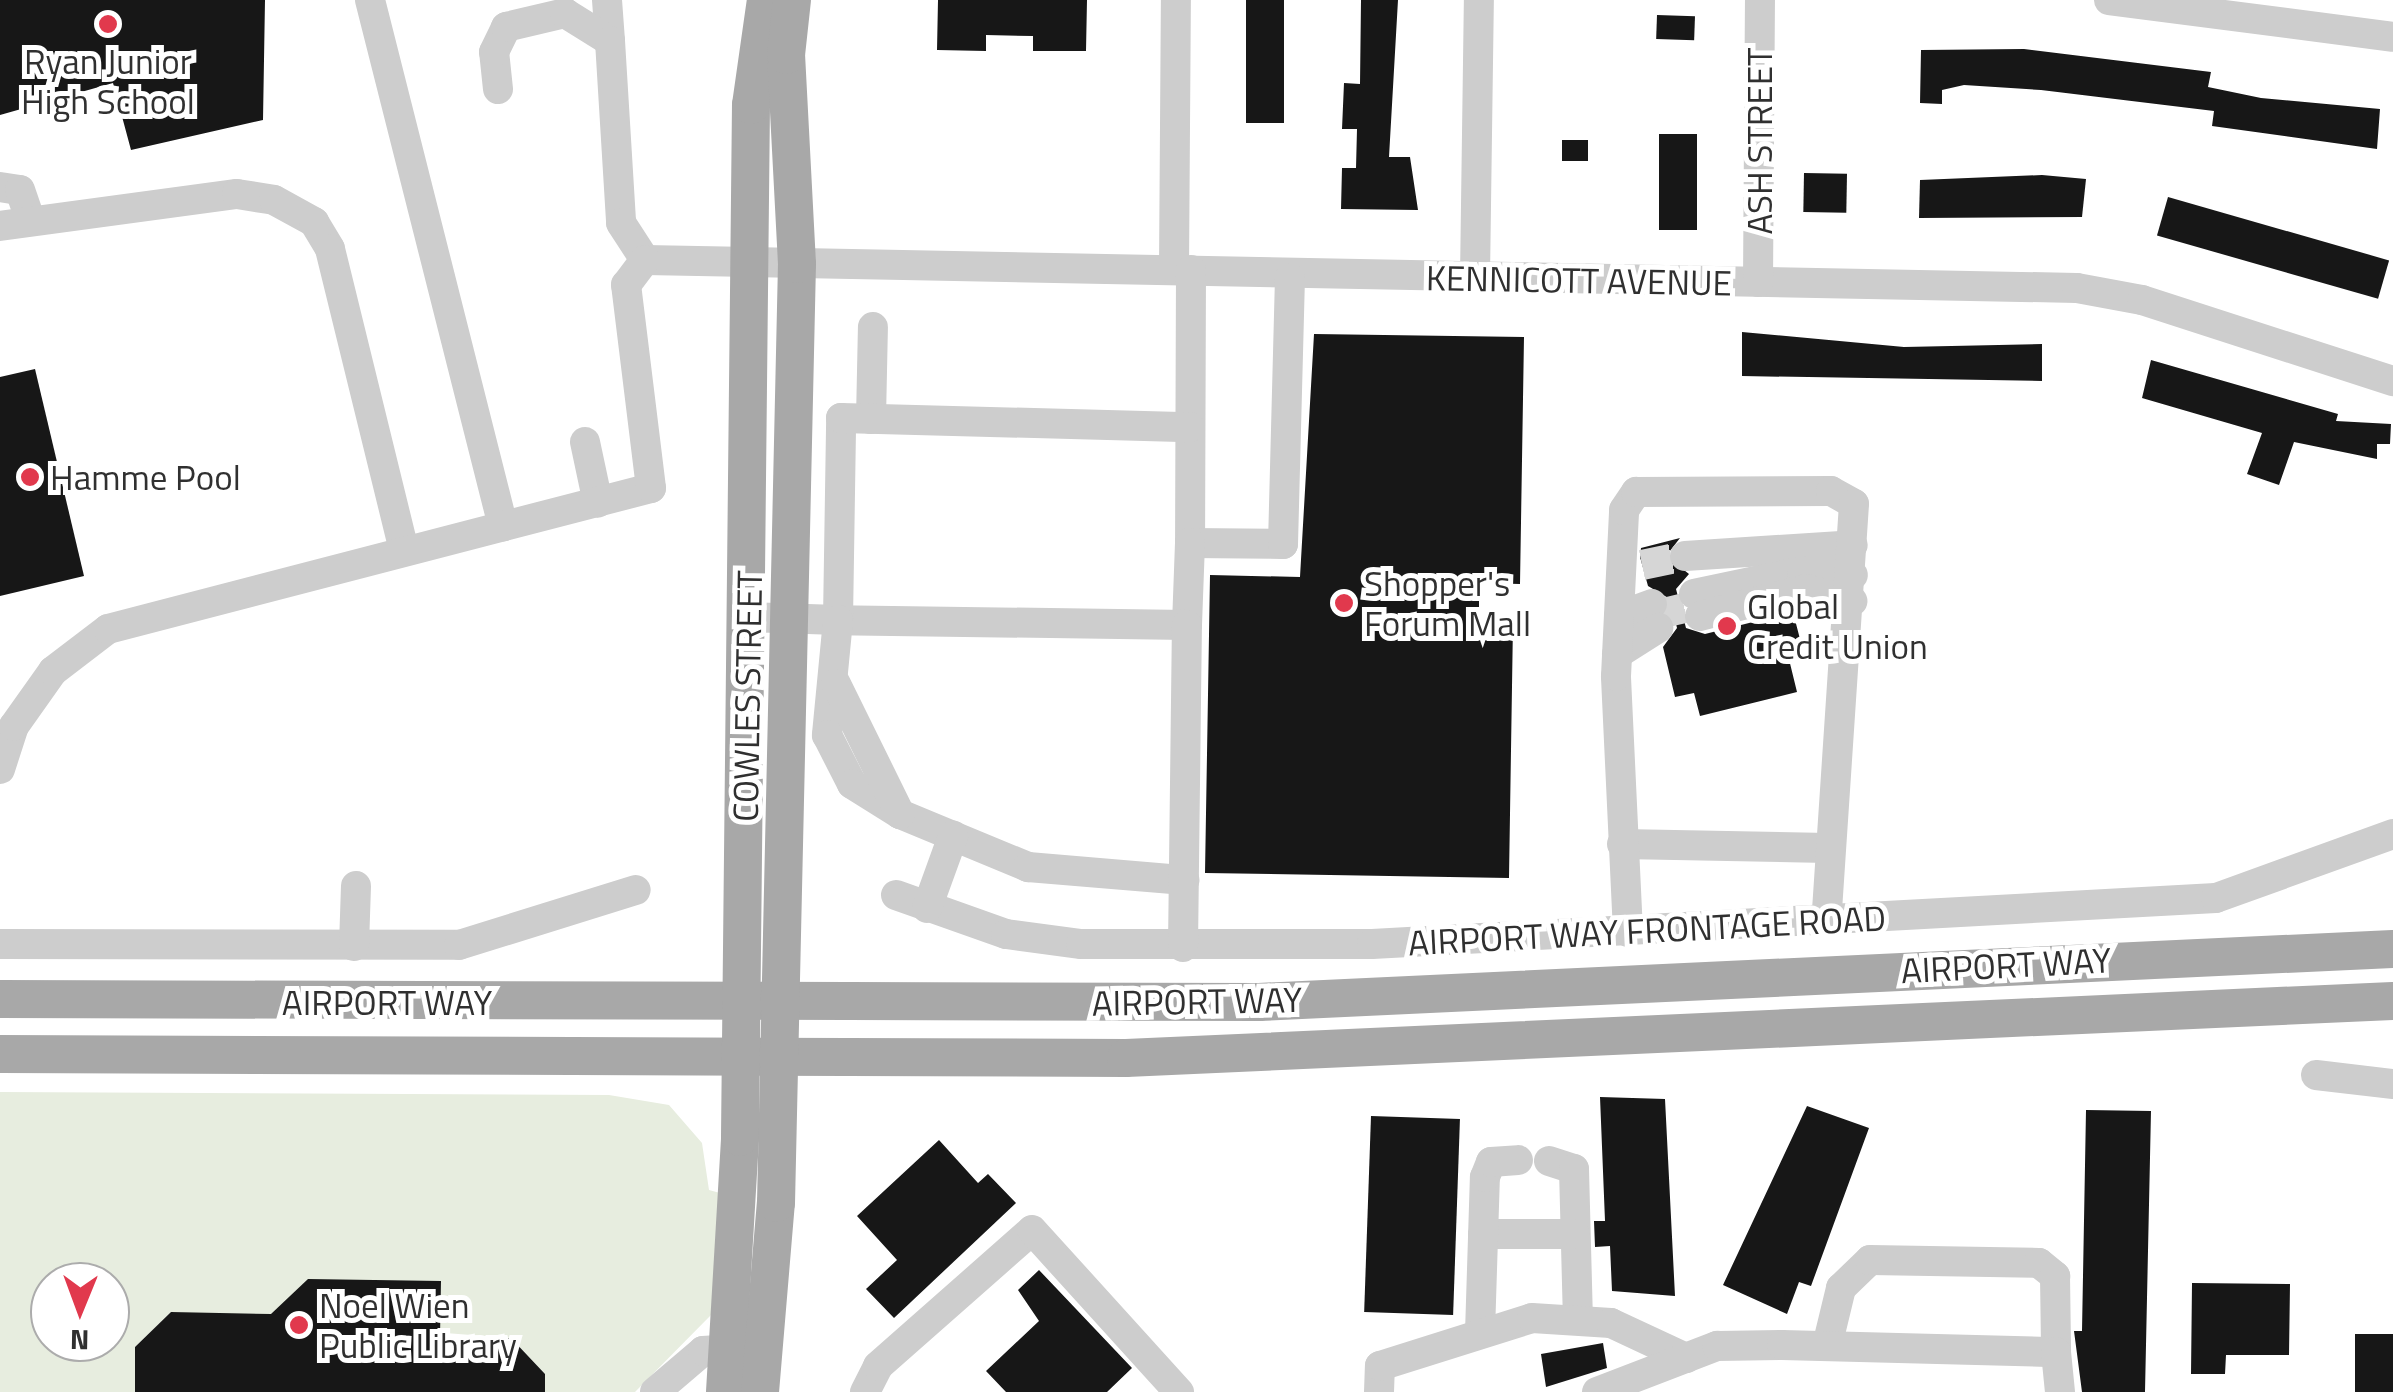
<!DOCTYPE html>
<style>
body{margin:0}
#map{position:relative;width:2393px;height:1392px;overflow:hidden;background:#fff;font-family:"Titillium Web",sans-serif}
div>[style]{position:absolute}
.green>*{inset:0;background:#e7eddf}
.building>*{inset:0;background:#171717;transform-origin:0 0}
.minor-tunnel>*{height:30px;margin-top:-15px;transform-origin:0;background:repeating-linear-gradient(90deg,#d6d6d6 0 30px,transparent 0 45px)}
.minor>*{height:30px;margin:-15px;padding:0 15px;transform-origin:15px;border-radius:15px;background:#cdcdcd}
.major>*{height:38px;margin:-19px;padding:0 19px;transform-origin:19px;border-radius:19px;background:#a8a8a8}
.dots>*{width:28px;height:28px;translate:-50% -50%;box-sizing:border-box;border:5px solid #fff;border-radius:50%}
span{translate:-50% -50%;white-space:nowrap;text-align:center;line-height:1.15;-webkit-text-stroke:10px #fff;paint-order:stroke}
.poi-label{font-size:35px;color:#303030}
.left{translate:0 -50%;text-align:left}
.street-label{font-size:35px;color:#303030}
.north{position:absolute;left:30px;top:1262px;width:100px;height:100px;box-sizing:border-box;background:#fff;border:2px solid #acacac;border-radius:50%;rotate:181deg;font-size:28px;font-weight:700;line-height:40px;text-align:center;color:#303030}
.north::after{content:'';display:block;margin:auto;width:35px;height:45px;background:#e1394d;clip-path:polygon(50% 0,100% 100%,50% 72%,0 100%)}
</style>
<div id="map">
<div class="green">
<i style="clip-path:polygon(evenodd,0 1092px,609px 1095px,669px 1105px,702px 1143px,709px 1190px,720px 1193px,711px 1315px,635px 1392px,545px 1392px,545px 1374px,511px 1338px,171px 1312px,135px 1347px,135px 1392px,0 1392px,0 1092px,50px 1282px,110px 1282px,110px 1342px,50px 1342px,50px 1282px)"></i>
</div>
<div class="building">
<i style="clip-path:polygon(0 0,265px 0,263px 120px,131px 150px,113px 83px,0 115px)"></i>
<i style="clip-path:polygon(938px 0,1087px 0,1086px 51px,1033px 51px,1033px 36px,986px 35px,986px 51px,937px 50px)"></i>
<i style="left:1246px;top:0;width:38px;height:123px"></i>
<i style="clip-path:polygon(1361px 0,1398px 0,1389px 157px,1410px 157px,1418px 210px,1341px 209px,1342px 168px,1356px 168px,1357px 129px,1342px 129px,1344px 83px,1360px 84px)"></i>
<i style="left:1657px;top:15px;width:38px;height:24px;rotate:2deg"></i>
<i style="clip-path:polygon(2024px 49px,2211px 72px,2208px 87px,2261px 98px,2380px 109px,2377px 149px,2212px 126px,2214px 111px,2041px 90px,1964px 85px,1942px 90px,1942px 104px,1920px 103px,1921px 50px)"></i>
<i style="left:1659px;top:134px;width:38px;height:96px"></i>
<i style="left:1562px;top:140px;width:26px;height:21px"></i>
<i style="left:1804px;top:173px;width:43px;height:39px;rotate:1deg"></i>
<i style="clip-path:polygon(2042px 175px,2086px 179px,2082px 217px,1919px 218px,1920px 180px)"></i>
<i style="left:2168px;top:197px;width:230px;height:40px;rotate:16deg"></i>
<i style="clip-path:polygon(1742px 332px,1904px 347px,2042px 344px,2042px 381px,1742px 376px)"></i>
<i style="clip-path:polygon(1314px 334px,1524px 337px,1520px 584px,1479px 583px,1479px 622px,1513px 623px,1509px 878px,1205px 873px,1210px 575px,1300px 577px)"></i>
<i style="clip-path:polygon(2151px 360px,2338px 414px,2336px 421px,2391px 424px,2390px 444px,2377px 444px,2377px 459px,2294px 442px,2279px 485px,2247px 474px,2262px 433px,2142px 398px)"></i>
<i style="clip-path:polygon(35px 369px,84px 576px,0 596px,0 377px)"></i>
<i style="clip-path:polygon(1680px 538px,1666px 556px,1689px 574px,1676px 589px,1686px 628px,1705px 634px,1793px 612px,1801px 643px,1786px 647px,1797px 692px,1700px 716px,1694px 693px,1675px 697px,1663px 647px,1677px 628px,1670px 599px,1648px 586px,1640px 557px,1641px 548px)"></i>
<i style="clip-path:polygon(1600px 1097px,1665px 1099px,1675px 1296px,1612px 1291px,1610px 1246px,1595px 1247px,1594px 1221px,1605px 1221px)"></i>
<i style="clip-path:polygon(1807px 1106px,1869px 1128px,1811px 1286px,1799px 1282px,1787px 1314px,1723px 1285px)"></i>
<i style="clip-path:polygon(2086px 1110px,2151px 1111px,2145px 1392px,2082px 1392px,2074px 1331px,2082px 1331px)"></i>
<i style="left:1371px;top:1116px;width:89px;height:196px;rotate:2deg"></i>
<i style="clip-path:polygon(939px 1140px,978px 1183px,988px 1174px,1016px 1203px,894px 1318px,866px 1289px,897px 1260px,857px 1216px)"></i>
<i style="clip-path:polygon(1039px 1270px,1132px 1368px,1107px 1392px,1006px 1392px,986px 1371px,1039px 1321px,1018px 1290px)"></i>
<i style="clip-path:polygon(308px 1279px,441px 1281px,440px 1337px,511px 1338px,545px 1374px,545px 1392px,135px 1392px,135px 1347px,171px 1312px,271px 1314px)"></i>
<i style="clip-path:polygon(2192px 1283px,2290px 1284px,2289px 1355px,2226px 1355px,2225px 1374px,2191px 1374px)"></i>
<i style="left:2355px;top:1334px;width:38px;height:58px"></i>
<i style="clip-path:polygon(1603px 1343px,1607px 1368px,1546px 1387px,1541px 1354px)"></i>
</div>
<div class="minor-tunnel">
<i style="left:1642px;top:565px;width:44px;rotate:-11.8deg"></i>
<i style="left:1655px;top:615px;width:43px;rotate:-13.4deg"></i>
</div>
<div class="minor">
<i style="left:370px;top:0;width:543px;rotate:75.81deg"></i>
<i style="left:607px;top:0;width:41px;rotate:85.8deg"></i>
<i style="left:2109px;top:0;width:286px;rotate:7.4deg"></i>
<i style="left:498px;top:89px;width:37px;rotate:-96deg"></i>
<i style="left:494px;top:52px;width:28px;rotate:-64deg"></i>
<i style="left:506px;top:27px;width:61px;rotate:-13.3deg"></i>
<i style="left:565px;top:13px;width:53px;rotate:31.9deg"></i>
<i style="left:610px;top:41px;width:182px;rotate:86.5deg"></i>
<i style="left:621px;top:223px;width:44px;rotate:57deg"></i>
<i style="left:0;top:187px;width:20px;rotate:9deg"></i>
<i style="left:20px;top:190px;width:31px;rotate:71deg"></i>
<i style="left:0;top:226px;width:239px;rotate:-7.7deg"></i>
<i style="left:237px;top:194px;width:37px;rotate:9deg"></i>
<i style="left:274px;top:200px;width:46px;rotate:28.8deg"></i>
<i style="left:314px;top:222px;width:31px;rotate:59deg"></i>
<i style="left:330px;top:249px;width:310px;rotate:76.2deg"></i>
<i style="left:645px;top:260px;width:1432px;rotate:1.12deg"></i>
<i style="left:2077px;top:288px;width:66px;rotate:10.5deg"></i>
<i style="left:2142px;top:300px;width:264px;rotate:17.9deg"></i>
<i style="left:1174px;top:270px;width:270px;rotate:-89.6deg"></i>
<i style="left:1191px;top:270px;width:273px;rotate:90.2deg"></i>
<i style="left:1190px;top:543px;width:93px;rotate:0.6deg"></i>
<i style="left:1283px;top:544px;width:266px;rotate:-88.5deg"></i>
<i style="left:1475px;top:277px;width:277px;rotate:-89.2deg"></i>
<i style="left:1758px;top:282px;width:282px;rotate:-89.6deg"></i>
<i style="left:871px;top:419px;width:92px;rotate:-88.8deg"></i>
<i style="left:585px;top:442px;width:62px;rotate:78deg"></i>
<i style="left:1190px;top:543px;width:82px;rotate:92.1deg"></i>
<i style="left:1187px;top:625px;width:349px;rotate:-179.2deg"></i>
<i style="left:838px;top:620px;width:202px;rotate:-89.1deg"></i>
<i style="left:841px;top:418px;width:349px;rotate:1.5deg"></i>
<i style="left:1685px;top:556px;width:168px;rotate:-3.7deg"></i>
<i style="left:1694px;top:594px;width:110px;rotate:-12deg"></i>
<i style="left:1802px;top:571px;width:51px;rotate:4.5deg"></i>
<i style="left:1619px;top:616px;width:35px;rotate:-20deg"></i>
<i style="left:1700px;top:616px;width:109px;rotate:-14.3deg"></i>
<i style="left:1806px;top:589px;width:48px;rotate:14.6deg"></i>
<i style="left:748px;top:617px;width:90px;rotate:1.9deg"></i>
<i style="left:838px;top:620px;width:116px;rotate:95.5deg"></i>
<i style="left:827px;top:735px;width:55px;rotate:63deg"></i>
<i style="left:852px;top:784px;width:57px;rotate:32deg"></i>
<i style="left:900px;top:814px;width:139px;rotate:22.5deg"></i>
<i style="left:1028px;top:867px;width:157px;rotate:4.8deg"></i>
<i style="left:1617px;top:654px;width:49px;rotate:-32.4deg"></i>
<i style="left:836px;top:684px;width:145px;rotate:63.8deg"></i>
<i style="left:0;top:769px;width:45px;rotate:-72deg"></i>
<i style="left:14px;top:726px;width:67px;rotate:-54.7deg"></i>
<i style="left:53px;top:671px;width:69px;rotate:-37.4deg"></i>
<i style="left:108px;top:629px;width:561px;rotate:-14.56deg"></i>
<i style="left:651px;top:488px;width:205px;rotate:-97deg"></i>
<i style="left:626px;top:285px;width:31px;rotate:-53deg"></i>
<i style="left:1622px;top:844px;width:206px;rotate:1.1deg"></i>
<i style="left:896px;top:895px;width:117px;rotate:19.5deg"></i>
<i style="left:1006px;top:934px;width:76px;rotate:7.6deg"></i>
<i style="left:1081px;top:944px;width:291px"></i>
<i style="left:1372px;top:944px;width:845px;rotate:-3.12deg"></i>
<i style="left:2216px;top:898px;width:188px;rotate:-19.9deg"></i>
<i style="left:927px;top:908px;width:77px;rotate:-70.1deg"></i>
<i style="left:1628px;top:932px;width:256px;rotate:-92.7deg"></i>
<i style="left:1616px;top:676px;width:166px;rotate:-87.2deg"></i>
<i style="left:1624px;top:510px;width:22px;rotate:-56deg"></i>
<i style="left:1636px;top:492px;width:195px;rotate:-0.3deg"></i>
<i style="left:1831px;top:491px;width:26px;rotate:29deg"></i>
<i style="left:1854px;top:504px;width:418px;rotate:93.8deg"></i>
<i style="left:0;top:944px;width:459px;rotate:0.1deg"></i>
<i style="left:459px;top:945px;width:185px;rotate:-17.3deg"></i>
<i style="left:354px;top:946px;width:60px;rotate:-88.1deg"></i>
<i style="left:1183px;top:947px;width:322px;rotate:-89.3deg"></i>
<i style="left:2316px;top:1075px;width:78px;rotate:6.7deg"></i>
<i style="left:1549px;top:1161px;width:26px;rotate:18deg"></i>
<i style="left:1574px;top:1169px;width:148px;rotate:88.5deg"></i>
<i style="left:1483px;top:1234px;width:92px"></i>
<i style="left:1480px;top:1333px;width:156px;rotate:-88.2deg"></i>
<i style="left:1485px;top:1177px;width:16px;rotate:-68deg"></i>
<i style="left:1491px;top:1162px;width:27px;rotate:-4deg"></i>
<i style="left:1827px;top:1346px;width:60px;rotate:-76.4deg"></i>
<i style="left:1841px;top:1288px;width:40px;rotate:-44deg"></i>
<i style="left:1870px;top:1260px;width:169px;rotate:1deg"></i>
<i style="left:2039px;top:1263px;width:21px;rotate:39deg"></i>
<i style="left:2055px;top:1276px;width:76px;rotate:89.2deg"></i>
<i style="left:655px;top:1392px;width:63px;rotate:-40.5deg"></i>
<i style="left:703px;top:1351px;width:26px;rotate:-4deg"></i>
<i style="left:865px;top:1392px;width:29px;rotate:-63deg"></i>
<i style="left:878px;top:1366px;width:205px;rotate:-41.4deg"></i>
<i style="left:1032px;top:1230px;width:219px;rotate:47.8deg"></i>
<i style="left:1379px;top:1392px;width:26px;rotate:-88deg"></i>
<i style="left:1380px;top:1366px;width:159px;rotate:-17.5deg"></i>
<i style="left:1532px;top:1318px;width:79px;rotate:3.6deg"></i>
<i style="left:1611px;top:1323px;width:83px;rotate:25deg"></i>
<i style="left:1597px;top:1392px;width:129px;rotate:-21deg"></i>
<i style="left:1717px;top:1346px;width:65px;rotate:-0.9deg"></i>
<i style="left:1782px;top:1345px;width:274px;rotate:1.5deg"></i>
<i style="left:2056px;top:1352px;width:40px;rotate:84.3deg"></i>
</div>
<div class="major">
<i style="left:0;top:999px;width:1259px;rotate:0.14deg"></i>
<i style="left:1259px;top:1002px;width:1135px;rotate:-2.68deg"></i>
<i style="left:0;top:1054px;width:1126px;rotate:0.2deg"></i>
<i style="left:1126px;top:1058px;width:1268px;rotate:-2.58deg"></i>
<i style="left:725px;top:1392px;width:255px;rotate:-86.6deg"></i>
<i style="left:740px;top:1137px;width:1032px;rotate:-89.39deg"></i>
<i style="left:751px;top:105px;width:106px;rotate:-81.9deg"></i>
<i style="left:760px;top:1392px;width:190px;rotate:-85.2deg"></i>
<i style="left:776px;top:1203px;width:939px;rotate:-88.72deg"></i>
<i style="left:797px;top:264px;width:209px;rotate:-93deg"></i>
<i style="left:786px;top:55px;width:55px;rotate:-83.8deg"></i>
</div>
<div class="dots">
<i style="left:108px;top:24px;background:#e1394d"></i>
<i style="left:30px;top:477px;background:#e1394d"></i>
<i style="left:1344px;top:603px;background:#e1394d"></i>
<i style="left:1727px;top:626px;background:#e1394d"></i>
<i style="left:299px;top:1325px;background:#e1394d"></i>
</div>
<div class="poi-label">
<span style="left:108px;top:81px">Ryan Junior<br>High School</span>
<span class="left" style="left:50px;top:477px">Hamme Pool</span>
<span class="left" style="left:1364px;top:603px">Shopper's<br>Forum Mall</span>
<span class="left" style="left:1747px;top:626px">Global<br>Credit Union</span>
<span class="left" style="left:319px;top:1325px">Noel Wien<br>Public Library</span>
</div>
<div class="street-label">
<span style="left:1759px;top:141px;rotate:-90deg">ASH STREET</span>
<span style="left:1579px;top:280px;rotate:1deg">KENNICOTT AVENUE</span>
<span style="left:747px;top:696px;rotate:-89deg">COWLES STREET</span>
<span style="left:1647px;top:930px;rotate:-3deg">AIRPORT WAY FRONTAGE ROAD</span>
<span style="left:2006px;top:965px;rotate:-3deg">AIRPORT WAY</span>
<span style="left:1197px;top:1001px;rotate:-1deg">AIRPORT WAY</span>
<span style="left:387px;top:1002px">AIRPORT WAY</span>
</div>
<div class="north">N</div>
</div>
